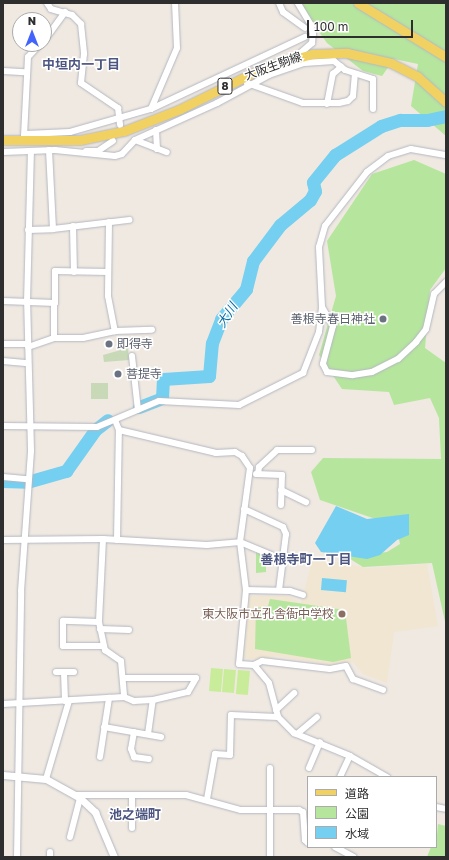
<!DOCTYPE html>
<meta charset="utf-8">
<style>
body{margin:0}
#map{position:relative;width:449px;height:860px;overflow:hidden;background:#efe9e1;font-family:"Golos Text","Noto Sans JP",sans-serif}
div>[style]{position:absolute}
.education>*{inset:0;background:#f0e6d1}
.green>*{inset:0;background:#b6e59e}
.cemetery>*{inset:0;background:#c8d9b8;transform-origin:0 0}
.pitch>*{inset:0;background:#c9ec9a;transform-origin:0 0}
.water>*{inset:0;background:#75cff0;transform-origin:0 0}
.river>*{height:13px;margin:-6.5px;padding:0 6.5px;transform-origin:6.5px;border-radius:6.5px;background:#75cff0}
.roads{filter:drop-shadow(0 0 1px #b4b7c1) drop-shadow(0 0 1px #b4b7c1)}
.minor>*{height:6px;margin:-3px;padding:0 3px;transform-origin:3px;border-radius:3px;background:#fff}
.tertiary>*{height:7px;margin:-3.5px;padding:0 3.5px;transform-origin:3.5px;border-radius:3.5px;background:#fff}
.primary>*{height:9px;margin:-4.5px;padding:0 4.5px;transform-origin:4.5px;border-radius:4.5px;background:#f2d163}
.dots>*{width:11px;height:11px;translate:-50% -50%;box-sizing:border-box;border:2px solid #fff;border-radius:50%}
span{translate:-50% -50%;white-space:nowrap;text-align:center;line-height:1.15;-webkit-text-stroke:3px #fff;paint-order:stroke}
.shield-label span{padding:1px 3px;background:#fff;border:1px solid;border-radius:3px;-webkit-text-stroke-width:0}
.shield-label{font-size:11px;color:#2e2e2e;font-weight:700}
.street-label{font-size:12px;color:#2e2e2e}
.worship-label{font-size:12px;color:#5b616d}
.right{translate:-100% -50%;text-align:right}
.left{translate:0 -50%;text-align:left}
.education-label{font-size:12px;color:#785e54}
.neighbourhood-label{font-size:13px;color:#4d5680;font-weight:700}
.water-label{font-size:13px;color:#0d6fa3;font-style:italic}
.frame{position:absolute;inset:0;border:4px solid #2e2e2e;pointer-events:none}
.legend{position:absolute;left:307px;top:776px;width:130px;height:72px;box-sizing:border-box;background:#fff;border:1px solid #ababab;margin:0;padding:5px 7px;list-style:none;font-size:12px;color:#2e2e2e}
.legend li{display:flex;align-items:center;gap:8px;height:20px}
.legend b{width:20px;border:1px solid #ababab}
.north{position:absolute;left:12px;top:12px;width:40px;height:40px;box-sizing:border-box;background:#fff;border:1px solid #ababab;border-radius:50%;rotate:0deg;font-size:11px;font-weight:700;line-height:16px;text-align:center;color:#2e2e2e}
.north::after{content:'';display:block;margin:auto;width:14px;height:18px;background:#4264fb;clip-path:polygon(50% 0,100% 100%,50% 72%,0 100%)}
.scale{position:absolute;left:307px;top:20px;width:106px;height:18px;box-sizing:border-box;border:2px solid #2e2e2e;border-top:0;padding-left:5px;font-size:12px;line-height:14px;white-space:nowrap;color:#2e2e2e;-webkit-text-stroke:3px #fff;paint-order:stroke}
</style>
<div id="map">
<div class="education">
<i style="clip-path:polygon(313px 558px,368px 568px,427px 564px,438px 626px,394px 632px,387px 683px,363px 674px,353px 662px,333px 666px,277px 656px,259px 660px,244px 658px,250px 596px,288px 596px,301px 603px)"></i>
</div>
<div class="green">
<i style="clip-path:polygon(298px 3px,446px 3px,446px 136px,411px 106px,418px 64px,394px 59px,382px 76px,363px 71px,327px 43px)"></i>
<i style="clip-path:polygon(414px 160px,446px 174px,446px 268px,430px 290px,425px 348px,446px 363px,446px 626px,432px 563px,363px 567px,347px 557px,387px 552px,400px 544px,396px 526px,320px 500px,311px 472px,323px 458px,441px 459px,439px 418px,430px 398px,394px 405px,389px 392px,342px 389px,319px 355px,336px 296px,327px 241px,372px 174px)"></i>
<i style="clip-path:polygon(256px 552px,266px 556px,266px 572px,256px 573px)"></i>
<i style="clip-path:polygon(270px 599px,345px 610px,351px 658px,333px 662px,255px 649px,256px 608px,268px 606px)"></i>
<i style="clip-path:polygon(438px 824px,446px 826px,446px 857px,427px 857px,431px 847px,436px 847px)"></i>
</div>
<div class="cemetery">
<i style="clip-path:polygon(128px 348px,129px 360px,104px 362px,103px 355px)"></i>
<i style="left:91px;top:383px;width:17px;height:16px"></i>
</div>
<div class="pitch">
<i style="left:211px;top:668px;width:12px;height:23px;rotate:5deg"></i>
<i style="left:224px;top:669px;width:12px;height:23px;rotate:5deg"></i>
<i style="left:238px;top:670px;width:12px;height:24px;rotate:5deg"></i>
</div>
<div class="water">
<i style="clip-path:polygon(336px 506px,367px 519px,409px 514px,409px 535px,397px 540px,380px 555px,367px 559px,321px 552px,315px 543px)"></i>
<i style="left:322px;top:578px;width:25px;height:12px;rotate:5deg"></i>
</div>
<div class="river">
<i style="left:139px;top:407px;width:25px;rotate:-21deg"></i>
<i style="left:162px;top:398px;width:19px;rotate:-87deg"></i>
<i style="left:163px;top:379px;width:46px;rotate:-3.7deg"></i>
<i style="left:209px;top:376px;width:33px;rotate:-85deg"></i>
<i style="left:212px;top:343px;width:26px;rotate:-69deg"></i>
<i style="left:221px;top:319px;width:39px;rotate:-50deg"></i>
<i style="left:246px;top:289px;width:29px;rotate:-76deg"></i>
<i style="left:253px;top:261px;width:45px;rotate:-53.1deg"></i>
<i style="left:280px;top:225px;width:39px;rotate:-40deg"></i>
<i style="left:310px;top:200px;width:10px;rotate:-61deg"></i>
<i style="left:315px;top:191px;width:9px;rotate:-103deg"></i>
<i style="left:313px;top:182px;width:35px;rotate:-51deg"></i>
<i style="left:335px;top:155px;width:54px;rotate:-32.2deg"></i>
<i style="left:381px;top:126px;width:20px;rotate:-18deg"></i>
<i style="left:400px;top:120px;width:27px"></i>
<i style="left:427px;top:120px;width:19px;rotate:-12deg"></i>
<i style="left:3px;top:481px;width:24px;rotate:2deg"></i>
<i style="left:27px;top:482px;width:41px;rotate:-15.8deg"></i>
<i style="left:66px;top:471px;width:50px;rotate:-54.7deg"></i>
<i style="left:95px;top:430px;width:16px;rotate:-38deg"></i>
</div>
<div class="roads">
<div class="minor">
<i style="left:47px;top:3px;width:7px;rotate:56deg"></i>
<i style="left:51px;top:9px;width:22px;rotate:16deg"></i>
<i style="left:72px;top:15px;width:13px;rotate:45deg"></i>
<i style="left:81px;top:24px;width:30px;rotate:84deg"></i>
<i style="left:84px;top:54px;width:29px;rotate:96deg"></i>
<i style="left:81px;top:83px;width:45px;rotate:34deg"></i>
<i style="left:118px;top:108px;width:17px;rotate:83deg"></i>
<i style="left:279px;top:3px;width:10px;rotate:66deg"></i>
<i style="left:283px;top:12px;width:27px;rotate:36deg"></i>
<i style="left:44px;top:41px;width:36px;rotate:-54deg"></i>
<i style="left:297px;top:56px;width:20px;rotate:-41deg"></i>
<i style="left:312px;top:43px;width:9px;rotate:-84deg"></i>
<i style="left:313px;top:34px;width:9px;rotate:-103deg"></i>
<i style="left:311px;top:25px;width:26px;rotate:-121deg"></i>
<i style="left:3px;top:71px;width:22px;rotate:3deg"></i>
<i style="left:247px;top:83px;width:59px;rotate:19.7deg"></i>
<i style="left:303px;top:103px;width:36px"></i>
<i style="left:339px;top:103px;width:9px;rotate:-13deg"></i>
<i style="left:348px;top:101px;width:7px;rotate:-45deg"></i>
<i style="left:353px;top:96px;width:22px;rotate:-85deg"></i>
<i style="left:327px;top:104px;width:31px;rotate:-79deg"></i>
<i style="left:333px;top:74px;width:11px;rotate:-41deg"></i>
<i style="left:151px;top:109px;width:170px;rotate:-25.1deg"></i>
<i style="left:156px;top:130px;width:19px;rotate:87deg"></i>
<i style="left:26px;top:134px;width:44px;rotate:-2.6deg"></i>
<i style="left:70px;top:132px;width:84px;rotate:-15.9deg"></i>
<i style="left:151px;top:109px;width:66px;rotate:-66.9deg"></i>
<i style="left:177px;top:48px;width:45px;rotate:-92.5deg"></i>
<i style="left:24px;top:136px;width:79px;rotate:-87.1deg"></i>
<i style="left:28px;top:57px;width:18px;rotate:-47deg"></i>
<i style="left:135px;top:140px;width:34px;rotate:21deg"></i>
<i style="left:49px;top:150px;width:79px;rotate:87.1deg"></i>
<i style="left:53px;top:229px;width:77px;rotate:-6.8deg"></i>
<i style="left:86px;top:151px;width:12px"></i>
<i style="left:98px;top:151px;width:18px;rotate:-34deg"></i>
<i style="left:3px;top:152px;width:52px;rotate:-2.2deg"></i>
<i style="left:55px;top:150px;width:60px;rotate:5.7deg"></i>
<i style="left:115px;top:156px;width:7px;rotate:-16deg"></i>
<i style="left:122px;top:154px;width:19px;rotate:-47deg"></i>
<i style="left:135px;top:140px;width:90px;rotate:-24.3deg"></i>
<i style="left:217px;top:103px;width:59px;rotate:-28.3deg"></i>
<i style="left:269px;top:75px;width:37px;rotate:-19deg"></i>
<i style="left:304px;top:63px;width:30px;rotate:-4deg"></i>
<i style="left:334px;top:61px;width:14px;rotate:39deg"></i>
<i style="left:345px;top:70px;width:29px;rotate:18deg"></i>
<i style="left:373px;top:79px;width:30px;rotate:90deg"></i>
<i style="left:109px;top:222px;width:74px;rotate:90.8deg"></i>
<i style="left:108px;top:296px;width:36px;rotate:79deg"></i>
<i style="left:73px;top:226px;width:46px;rotate:88.8deg"></i>
<i style="left:28px;top:230px;width:25px;rotate:-2deg"></i>
<i style="left:3px;top:301px;width:52px;rotate:2.2deg"></i>
<i style="left:55px;top:303px;width:32px;rotate:-90deg"></i>
<i style="left:55px;top:271px;width:53px;rotate:1.1deg"></i>
<i style="left:54px;top:303px;width:35px;rotate:90deg"></i>
<i style="left:322px;top:307px;width:22px;rotate:60deg"></i>
<i style="left:333px;top:326px;width:39px;rotate:105deg"></i>
<i style="left:323px;top:364px;width:9px;rotate:63deg"></i>
<i style="left:327px;top:372px;width:26px;rotate:7deg"></i>
<i style="left:353px;top:375px;width:19px;rotate:-9deg"></i>
<i style="left:372px;top:372px;width:29px;rotate:-27deg"></i>
<i style="left:398px;top:359px;width:25px;rotate:-43deg"></i>
<i style="left:416px;top:342px;width:16px;rotate:-52deg"></i>
<i style="left:426px;top:329px;width:36px;rotate:-77deg"></i>
<i style="left:434px;top:294px;width:17px;rotate:-45deg"></i>
<i style="left:3px;top:344px;width:25px"></i>
<i style="left:28px;top:347px;width:28px;rotate:-19deg"></i>
<i style="left:54px;top:338px;width:29px"></i>
<i style="left:83px;top:338px;width:33px;rotate:-12deg"></i>
<i style="left:115px;top:331px;width:37px;rotate:-2deg"></i>
<i style="left:132px;top:356px;width:54px;rotate:83.7deg"></i>
<i style="left:3px;top:361px;width:25px;rotate:5deg"></i>
<i style="left:115px;top:420px;width:11px;rotate:68deg"></i>
<i style="left:119px;top:430px;width:100px;rotate:13.3deg"></i>
<i style="left:216px;top:453px;width:19px;rotate:-3deg"></i>
<i style="left:235px;top:452px;width:8px;rotate:30deg"></i>
<i style="left:242px;top:456px;width:14px;rotate:56deg"></i>
<i style="left:250px;top:468px;width:75px;rotate:97.7deg"></i>
<i style="left:240px;top:542px;width:47px;rotate:22.7deg"></i>
<i style="left:3px;top:426px;width:94px;rotate:0.6deg"></i>
<i style="left:97px;top:427px;width:67px;rotate:-22.8deg"></i>
<i style="left:159px;top:401px;width:80px;rotate:2.9deg"></i>
<i style="left:239px;top:405px;width:72px;rotate:-26.6deg"></i>
<i style="left:303px;top:373px;width:44px;rotate:-68.7deg"></i>
<i style="left:319px;top:332px;width:25px;rotate:-83deg"></i>
<i style="left:322px;top:307px;width:60px;rotate:-92.9deg"></i>
<i style="left:319px;top:247px;width:22px;rotate:-74deg"></i>
<i style="left:325px;top:226px;width:68px;rotate:-52.1deg"></i>
<i style="left:367px;top:172px;width:26px;rotate:-37deg"></i>
<i style="left:388px;top:156px;width:24px;rotate:-17deg"></i>
<i style="left:411px;top:149px;width:36px;rotate:10deg"></i>
<i style="left:256px;top:474px;width:26px;rotate:2deg"></i>
<i style="left:282px;top:475px;width:30px;rotate:92deg"></i>
<i style="left:258px;top:474px;width:7px;rotate:-82deg"></i>
<i style="left:259px;top:467px;width:25px;rotate:-43deg"></i>
<i style="left:277px;top:450px;width:35px"></i>
<i style="left:3px;top:477px;width:25px;rotate:5deg"></i>
<i style="left:281px;top:490px;width:28px;rotate:26deg"></i>
<i style="left:244px;top:509px;width:43px;rotate:24.8deg"></i>
<i style="left:283px;top:527px;width:8px;rotate:67deg"></i>
<i style="left:286px;top:534px;width:56px;rotate:97.1deg"></i>
<i style="left:103px;top:539px;width:83px;rotate:92.8deg"></i>
<i style="left:99px;top:622px;width:29px;rotate:78deg"></i>
<i style="left:105px;top:650px;width:19px;rotate:35deg"></i>
<i style="left:121px;top:661px;width:36px;rotate:85deg"></i>
<i style="left:3px;top:540px;width:100px;rotate:-0.6deg"></i>
<i style="left:103px;top:539px;width:104px;rotate:3.3deg"></i>
<i style="left:207px;top:545px;width:33px;rotate:-5deg"></i>
<i style="left:240px;top:542px;width:48px;rotate:82.9deg"></i>
<i style="left:117px;top:540px;width:110px;rotate:-89deg"></i>
<i style="left:303px;top:595px;width:14px;rotate:-163deg"></i>
<i style="left:290px;top:591px;width:44px;rotate:-178.7deg"></i>
<i style="left:246px;top:590px;width:74px;rotate:95.4deg"></i>
<i style="left:239px;top:664px;width:15px;rotate:4deg"></i>
<i style="left:254px;top:665px;width:9px;rotate:-27deg"></i>
<i style="left:262px;top:661px;width:68px;rotate:6.7deg"></i>
<i style="left:330px;top:669px;width:16px;rotate:-11deg"></i>
<i style="left:346px;top:666px;width:15px;rotate:62deg"></i>
<i style="left:353px;top:679px;width:32px;rotate:20deg"></i>
<i style="left:99px;top:622px;width:36px;rotate:-178deg"></i>
<i style="left:63px;top:621px;width:25px;rotate:90deg"></i>
<i style="left:63px;top:646px;width:39px"></i>
<i style="left:100px;top:629px;width:29px;rotate:2deg"></i>
<i style="left:254px;top:665px;width:23px;rotate:50deg"></i>
<i style="left:269px;top:683px;width:35px;rotate:75deg"></i>
<i style="left:278px;top:717px;width:23px;rotate:45deg"></i>
<i style="left:294px;top:733px;width:61px;rotate:22.3deg"></i>
<i style="left:350px;top:756px;width:43px;rotate:29.6deg"></i>
<i style="left:56px;top:672px;width:18px"></i>
<i style="left:64px;top:672px;width:29px;rotate:88deg"></i>
<i style="left:3px;top:704px;width:121px;rotate:-3.3deg"></i>
<i style="left:124px;top:697px;width:11px;rotate:22deg"></i>
<i style="left:134px;top:701px;width:19px;rotate:-3deg"></i>
<i style="left:153px;top:700px;width:36px;rotate:-13deg"></i>
<i style="left:188px;top:692px;width:16px;rotate:-60deg"></i>
<i style="left:196px;top:678px;width:72px;rotate:180deg"></i>
<i style="left:276px;top:710px;width:25px;rotate:-43deg"></i>
<i style="left:104px;top:727px;width:58px;rotate:10deg"></i>
<i style="left:134px;top:732px;width:17px;rotate:100deg"></i>
<i style="left:131px;top:749px;width:9px;rotate:69deg"></i>
<i style="left:134px;top:757px;width:15px;rotate:8deg"></i>
<i style="left:148px;top:734px;width:34px;rotate:-82deg"></i>
<i style="left:297px;top:734px;width:26px;rotate:-40deg"></i>
<i style="left:100px;top:757px;width:60px;rotate:-81.3deg"></i>
<i style="left:309px;top:768px;width:28px;rotate:-67deg"></i>
<i style="left:340px;top:777px;width:23px;rotate:-65deg"></i>
<i style="left:46px;top:779px;width:81px;rotate:-73.6deg"></i>
<i style="left:75px;top:795px;width:111px"></i>
<i style="left:186px;top:795px;width:57px;rotate:15.3deg"></i>
<i style="left:241px;top:810px;width:58px"></i>
<i style="left:299px;top:810px;width:4px;rotate:27deg"></i>
<i style="left:303px;top:812px;width:28px;rotate:86deg"></i>
<i style="left:305px;top:840px;width:4px;rotate:45deg"></i>
<i style="left:207px;top:799px;width:46px;rotate:-79.9deg"></i>
<i style="left:215px;top:754px;width:15px;rotate:4deg"></i>
<i style="left:230px;top:755px;width:40px;rotate:-88.6deg"></i>
<i style="left:231px;top:715px;width:47px;rotate:2.4deg"></i>
<i style="left:436px;top:807px;width:10px;rotate:11deg"></i>
<i style="left:132px;top:828px;width:33px;rotate:-90deg"></i>
<i style="left:70px;top:837px;width:40px;rotate:-75.6deg"></i>
<i style="left:335px;top:847px;width:21px;rotate:28deg"></i>
<i style="left:17px;top:857px;width:266px;rotate:-89.1deg"></i>
<i style="left:21px;top:591px;width:141px;rotate:-85.9deg"></i>
<i style="left:31px;top:450px;width:148px;rotate:-91.5deg"></i>
<i style="left:27px;top:302px;width:151px;rotate:-88.5deg"></i>
<i style="left:50px;top:857px;width:5px;rotate:-90deg"></i>
<i style="left:270px;top:857px;width:89px;rotate:-90deg"></i>
</div>
<div class="tertiary">
<i style="left:3px;top:775px;width:43px;rotate:5.3deg"></i>
<i style="left:46px;top:779px;width:39px;rotate:29deg"></i>
<i style="left:80px;top:798px;width:21px;rotate:43deg"></i>
<i style="left:95px;top:812px;width:49px;rotate:67.1deg"></i>
</div>
<div class="primary">
<i style="left:358px;top:3px;width:103px;rotate:31.5deg"></i>
<i style="left:3px;top:140px;width:77px"></i>
<i style="left:80px;top:140px;width:45px;rotate:-11.6deg"></i>
<i style="left:124px;top:131px;width:60px;rotate:-21.4deg"></i>
<i style="left:180px;top:109px;width:93px;rotate:-26.3deg"></i>
<i style="left:263px;top:68px;width:51px;rotate:-15.9deg"></i>
<i style="left:312px;top:54px;width:35px;rotate:-2deg"></i>
<i style="left:347px;top:53px;width:45px;rotate:12.8deg"></i>
<i style="left:391px;top:63px;width:30px;rotate:27deg"></i>
<i style="left:418px;top:77px;width:38px;rotate:42deg"></i>
</div>
</div>
<div class="dots">
<i style="left:383px;top:319px;background:#6b7280"></i>
<i style="left:109px;top:344px;background:#6b7280"></i>
<i style="left:118px;top:374px;background:#6b7280"></i>
<i style="left:342px;top:614px;background:#8d6e63"></i>
</div>
<div class="shield-label">
<span style="left:225px;top:86px">8</span>
</div>
<div class="street-label">
<span style="left:273px;top:66px;rotate:-20deg">大阪生駒線</span>
</div>
<div class="worship-label">
<span class="right" style="left:375px;top:319px">善根寺春日神社</span>
<span class="left" style="left:117px;top:344px">即得寺</span>
<span class="left" style="left:126px;top:374px">菩提寺</span>
</div>
<div class="education-label">
<span class="right" style="left:334px;top:614px">東大阪市立孔舎衙中学校</span>
</div>
<div class="neighbourhood-label">
<span style="left:81px;top:64px">中垣内一丁目</span>
<span style="left:306px;top:559px">善根寺町一丁目</span>
<span style="left:135px;top:814px">池之端町</span>
</div>
<div class="water-label">
<span style="left:227px;top:315px;rotate:-57deg">大川</span>
</div>
<div class="frame"></div>
<ul class="legend">
<li><b style="height:5px;background:#f2d163"></b>道路</li>
<li><b style="height:11px;background:#b6e59e"></b>公園</li>
<li><b style="height:11px;background:#75cff0"></b>水域</li>
</ul>
<div class="north">N</div>
<div class="scale">100 m</div>
</div>
